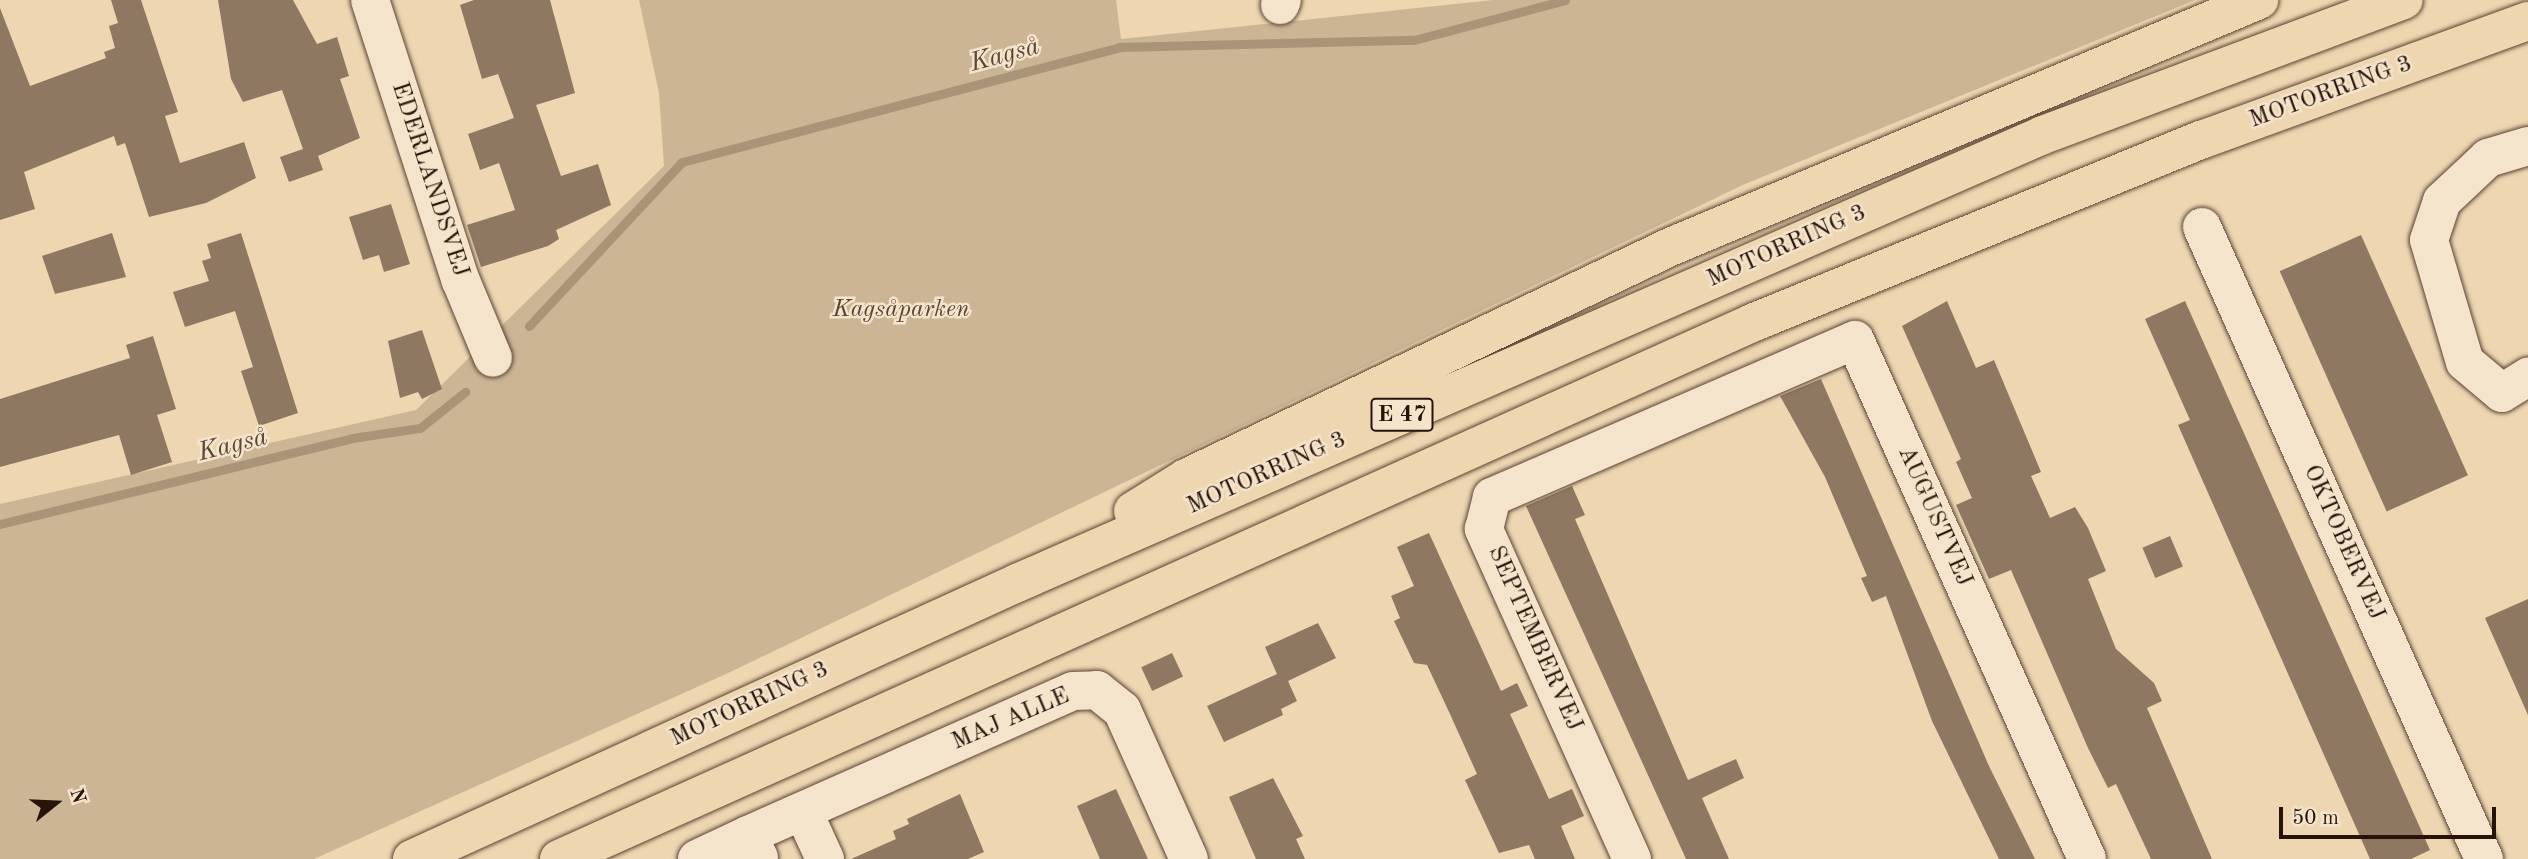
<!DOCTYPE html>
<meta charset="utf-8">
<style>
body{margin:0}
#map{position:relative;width:2528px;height:859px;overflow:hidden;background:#eed6b1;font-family:"Old Standard TT",serif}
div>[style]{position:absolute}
.green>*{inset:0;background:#ccb595}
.stream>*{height:9px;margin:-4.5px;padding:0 4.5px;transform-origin:4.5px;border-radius:4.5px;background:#aa9478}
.building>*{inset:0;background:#8e7861;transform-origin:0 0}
.roads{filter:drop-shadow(0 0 2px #594434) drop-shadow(0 0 2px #594434)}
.minor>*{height:38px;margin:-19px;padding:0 19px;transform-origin:19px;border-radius:19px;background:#f4e4cc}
.highway>*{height:38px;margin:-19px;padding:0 19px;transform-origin:19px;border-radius:19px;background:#eed6b1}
span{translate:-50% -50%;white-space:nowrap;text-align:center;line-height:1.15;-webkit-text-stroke:5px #f4e4cc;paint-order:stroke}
.shield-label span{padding:2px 5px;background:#f4e4cc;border:2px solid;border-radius:5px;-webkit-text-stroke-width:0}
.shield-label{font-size:23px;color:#27130a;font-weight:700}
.street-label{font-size:24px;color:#27130a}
.park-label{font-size:24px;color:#594434;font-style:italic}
.water-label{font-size:26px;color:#5b4736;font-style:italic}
.north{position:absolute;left:21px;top:768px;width:70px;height:70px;-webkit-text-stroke:5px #f4e4cc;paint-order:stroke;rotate:72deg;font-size:19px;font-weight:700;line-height:28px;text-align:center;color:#27130a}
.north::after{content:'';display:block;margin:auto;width:24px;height:32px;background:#27130a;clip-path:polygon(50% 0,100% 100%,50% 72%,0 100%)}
.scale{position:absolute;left:2279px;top:807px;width:217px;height:32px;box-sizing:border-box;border:4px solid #27130a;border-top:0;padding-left:9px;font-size:21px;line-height:24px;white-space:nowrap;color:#27130a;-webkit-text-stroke:5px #f4e4cc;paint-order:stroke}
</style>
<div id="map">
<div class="green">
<i style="clip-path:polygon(639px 0,1116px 0,1121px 39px,1493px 0,2195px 0,1745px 184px,726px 674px,314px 859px,0 859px,0 504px,416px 410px,664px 166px,659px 93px)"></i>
</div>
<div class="stream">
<i style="left:529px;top:326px;width:224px;rotate:-47deg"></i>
<i style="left:682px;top:162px;width:452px;rotate:-14.7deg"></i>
<i style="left:1119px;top:47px;width:295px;rotate:-1.4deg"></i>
<i style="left:1414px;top:40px;width:156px;rotate:-14.8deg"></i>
<i style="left:0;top:524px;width:362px;rotate:-13.7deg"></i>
<i style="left:352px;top:438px;width:69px;rotate:-8.4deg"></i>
<i style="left:420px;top:428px;width:58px;rotate:-38.7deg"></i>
</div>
<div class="building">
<i style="clip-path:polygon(111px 0,141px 0,178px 112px,165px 116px,180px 163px,244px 142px,256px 178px,206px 203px,149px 217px,125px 143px,117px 146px,114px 136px,24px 172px,35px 209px,0 220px,0 8px,30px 86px,106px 58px,104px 52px,115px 48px,109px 26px,118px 23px)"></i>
<i style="clip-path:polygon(218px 0,293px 0,317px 44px,337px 37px,349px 76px,340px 79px,360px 138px,318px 156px,323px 170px,289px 182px,280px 157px,303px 149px,282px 90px,243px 102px,231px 79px)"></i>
<i style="clip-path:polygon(474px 0,550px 0,575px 93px,536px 105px,561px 176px,598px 164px,611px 205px,556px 230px,559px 239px,548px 246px,481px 267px,467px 225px,515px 210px,499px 163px,480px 170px,468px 134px,514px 118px,498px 74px,482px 79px,460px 5px)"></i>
<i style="clip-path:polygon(391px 204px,410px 264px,384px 272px,379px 255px,363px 260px,349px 217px)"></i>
<i style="clip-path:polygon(112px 233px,126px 277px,55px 294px,42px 256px)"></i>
<i style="clip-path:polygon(241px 233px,298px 413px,259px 426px,241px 371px,253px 367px,235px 311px,185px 327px,173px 292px,209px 281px,202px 261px,211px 258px,207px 244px)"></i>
<i style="left:2361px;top:235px;width:263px;height:89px;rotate:66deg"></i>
<i style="clip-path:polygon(1947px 301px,1976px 368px,1994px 360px,2041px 472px,2031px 476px,2050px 518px,2075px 507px,2088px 528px,2106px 571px,2088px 579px,2116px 649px,2154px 683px,2162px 701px,2147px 708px,2212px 859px,2151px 859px,2116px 784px,2108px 788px,2088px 748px,2011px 570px,1989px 579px,1956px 505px,1972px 498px,1956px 462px,1961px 459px,1902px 326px)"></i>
<i style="clip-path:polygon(2185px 301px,2430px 850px,2411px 859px,2370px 859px,2178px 425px,2190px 420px,2145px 319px)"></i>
<i style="clip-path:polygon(422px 330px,442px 389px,422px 399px,418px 392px,400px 398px,388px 341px)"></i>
<i style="clip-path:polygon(153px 336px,176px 409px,157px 415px,172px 462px,131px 475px,119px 435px,0 467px,0 399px,130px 358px,126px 345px)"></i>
<i style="clip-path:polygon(1821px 379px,1989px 766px,2035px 859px,1999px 859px,1932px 721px,1886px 596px,1872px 602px,1861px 578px,1867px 576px,1825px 477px,1780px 396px)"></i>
<i style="clip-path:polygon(1572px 486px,1585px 515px,1575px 519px,1688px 780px,1736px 759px,1744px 778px,1702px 798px,1729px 859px,1686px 859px,1526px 506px)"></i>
<i style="clip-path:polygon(1429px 533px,1501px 691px,1517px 683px,1528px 706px,1510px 714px,1549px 799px,1572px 789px,1584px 816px,1561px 826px,1575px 859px,1535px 859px,1529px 845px,1499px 853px,1465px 780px,1477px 774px,1450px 714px,1427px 665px,1414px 663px,1394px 621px,1400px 618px,1391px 596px,1414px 586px,1397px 547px)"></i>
<i style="left:2170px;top:536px;width:33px;height:30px;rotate:67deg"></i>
<i style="clip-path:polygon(2528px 599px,2528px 715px,2485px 618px)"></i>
<i style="clip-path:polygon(1318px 623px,1336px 658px,1288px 681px,1297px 701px,1281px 709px,1283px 715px,1224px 742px,1207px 706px,1277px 674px,1265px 647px)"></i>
<i style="left:1172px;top:653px;width:26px;height:34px;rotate:65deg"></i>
<i style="clip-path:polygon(1273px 778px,1303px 836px,1296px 839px,1305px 859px,1256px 859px,1229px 797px)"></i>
<i style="clip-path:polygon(1116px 789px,1148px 859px,1100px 859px,1077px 806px)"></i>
<i style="clip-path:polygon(960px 794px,984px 852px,968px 859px,851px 859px,896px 839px,893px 831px,909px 824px,907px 819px)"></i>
</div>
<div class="roads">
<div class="minor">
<i style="left:370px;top:0;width:295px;rotate:72.1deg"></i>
<i style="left:461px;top:281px;width:83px;rotate:67.4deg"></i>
<i style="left:1280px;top:5px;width:5px;rotate:-68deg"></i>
<i style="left:2528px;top:146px;width:42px;rotate:163.3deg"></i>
<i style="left:2488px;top:158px;width:63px;rotate:136.9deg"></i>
<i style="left:2442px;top:201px;width:41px;rotate:108.4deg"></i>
<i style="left:2429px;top:240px;width:127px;rotate:73.6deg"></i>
<i style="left:2465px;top:362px;width:48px;rotate:40deg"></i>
<i style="left:2502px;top:393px;width:31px;rotate:-32deg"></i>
<i style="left:2202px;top:227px;width:692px;rotate:65.95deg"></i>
<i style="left:803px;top:811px;width:53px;rotate:65.4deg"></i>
<i style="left:748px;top:835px;width:355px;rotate:-23.9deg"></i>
<i style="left:1073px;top:691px;width:24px;rotate:-2deg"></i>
<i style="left:1097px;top:690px;width:32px;rotate:39deg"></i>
<i style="left:1122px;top:710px;width:163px;rotate:65.8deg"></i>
<i style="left:697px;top:859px;width:56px;rotate:-25.2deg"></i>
<i style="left:748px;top:835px;width:25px;rotate:64deg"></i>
<i style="left:1632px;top:859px;width:362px;rotate:-114.2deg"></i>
<i style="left:1484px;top:529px;width:33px;rotate:-76deg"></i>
<i style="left:1492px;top:497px;width:395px;rotate:-23.4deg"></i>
<i style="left:1855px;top:340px;width:568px;rotate:65.91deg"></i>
</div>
<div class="highway">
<i style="left:1133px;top:511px;width:62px;rotate:-31.9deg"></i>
<i style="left:1186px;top:478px;width:536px;rotate:-25.51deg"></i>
<i style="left:1670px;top:247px;width:639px;rotate:-22.75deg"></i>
<i style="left:412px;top:859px;width:665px;rotate:-24.52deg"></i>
<i style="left:1017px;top:583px;width:1120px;rotate:-23.59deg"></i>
<i style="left:2043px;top:135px;width:385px;rotate:-20.5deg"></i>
<i style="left:559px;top:859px;width:1308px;rotate:-24.19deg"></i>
<i style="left:1752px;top:323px;width:485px;rotate:-22.2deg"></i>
<i style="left:2201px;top:140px;width:348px;rotate:-20deg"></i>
</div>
</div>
<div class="shield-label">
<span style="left:1402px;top:415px">E 47</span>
</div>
<div class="street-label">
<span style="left:2331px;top:93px;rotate:-20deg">MOTORRING 3</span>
<span style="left:429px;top:180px;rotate:72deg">EDERLANDSVEJ</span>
<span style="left:1787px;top:247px;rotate:-24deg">MOTORRING 3</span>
<span style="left:1267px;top:474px;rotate:-24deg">MOTORRING 3</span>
<span style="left:1934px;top:517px;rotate:66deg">AUGUSTVEJ</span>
<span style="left:2343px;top:543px;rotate:66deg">OKTOBERVEJ</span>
<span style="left:1534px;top:639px;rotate:66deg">SEPTEMBERVEJ</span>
<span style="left:750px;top:705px;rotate:-25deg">MOTORRING 3</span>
<span style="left:1011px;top:720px;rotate:-23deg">MAJ ALLE</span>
</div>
<div class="park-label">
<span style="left:901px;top:311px">Kagsåparken</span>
</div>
<div class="water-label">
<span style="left:1005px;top:56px;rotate:-15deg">Kagså</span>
<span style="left:233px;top:446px;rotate:-14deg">Kagså</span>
</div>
<div class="north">N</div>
<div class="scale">50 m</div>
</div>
